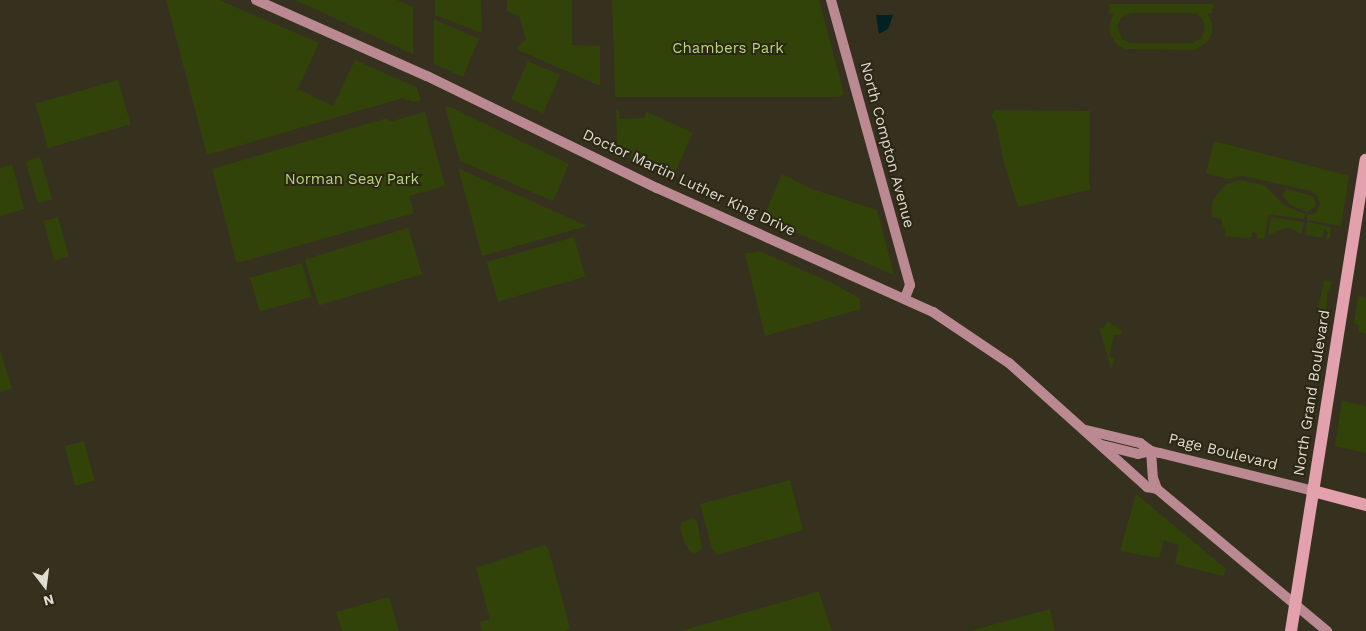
<!DOCTYPE html>
<style>
body{margin:0}
#map{position:relative;width:1366px;height:631px;overflow:hidden;background:#35311e;font-family:"Work Sans",sans-serif}
div>[style]{position:absolute}
.green>*{inset:0;background:#32430a;transform-origin:0 0}
.water>*{inset:0;background:#022125}
.secondary>*{height:10px;margin:-5px;padding:0 5px;transform-origin:5px;border-radius:5px;background:#bb8992}
.primary>*{height:12px;margin:-6px;padding:0 6px;transform-origin:6px;border-radius:6px;background:#e2a1ad}
span{translate:-50% -50%;white-space:nowrap;text-align:center;line-height:1.15;-webkit-text-stroke:4px #2b2714;paint-order:stroke}
.park-label{font-size:15px;color:#b5d67c}
.street-label{font-size:15px;color:#dfdcd1}
.north{position:absolute;left:20px;top:561px;width:50px;height:50px;-webkit-text-stroke:4px #2b2714;paint-order:stroke;rotate:165deg;font-size:14px;font-weight:700;line-height:20px;text-align:center;color:#dfdcd1}
.north::after{content:'';display:block;margin:auto;width:18px;height:22px;background:#dfdcd1;clip-path:polygon(50% 0,100% 100%,50% 72%,0 100%)}
</style>
<div id="map">
<div class="green">
<i style="clip-path:polygon(166px 0,219px 0,319px 43px,298px 89px,333px 106px,355px 60px,416px 87px,421px 100px,413px 102px,403px 98px,207px 155px)"></i>
<i style="clip-path:polygon(295px 0,397px 0,413px 7px,413px 54px)"></i>
<i style="clip-path:polygon(435px 0,481px 0,482px 33px,435px 15px)"></i>
<i style="clip-path:polygon(507px 0,572px 0,572px 45px,600px 46px,600px 86px,516px 49px,526px 39px,519px 16px,507px 11px)"></i>
<i style="clip-path:polygon(612px 0,819px 0,844px 94px,838px 97px,615px 97px)"></i>
<i style="clip-path:polygon(evenodd,1109px 4px,1213px 4px,1212px 13px,1207px 13px,1212px 23px,1212px 33px,1207px 42px,1195px 50px,1126px 49px,1117px 45px,1110px 34px,1109px 25px,1114px 13px,1109px 13px,1109px 4px,1131px 13px,1195px 13px,1203px 20px,1205px 30px,1200px 39px,1192px 43px,1130px 43px,1122px 39px,1117px 26px,1121px 18px,1131px 13px)"></i>
<i style="clip-path:polygon(434px 19px,479px 39px,463px 77px,434px 64px)"></i>
<i style="left:528px;top:61px;width:35px;height:42px;rotate:24deg"></i>
<i style="left:118px;top:80px;width:46px;height:86px;rotate:74deg"></i>
<i style="clip-path:polygon(445px 107px,450px 107px,569px 164px,553px 201px,460px 161px)"></i>
<i style="clip-path:polygon(616px 109px,619px 109px,620px 119px,644px 118px,647px 112px,693px 133px,672px 178px,617px 151px)"></i>
<i style="clip-path:polygon(995px 110px,1090px 111px,1089px 183px,1091px 189px,1018px 207px,1004px 163px,996px 124px,991px 116px)"></i>
<i style="clip-path:polygon(425px 112px,445px 186px,409px 196px,414px 213px,241px 262px,236px 261px,212px 169px,387px 118px,389px 122px)"></i>
<i style="clip-path:polygon(1214px 141px,1349px 176px,1341px 226px,1307px 220px,1307px 215px,1316px 213px,1320px 204px,1318px 197px,1311px 191px,1243px 176px,1227px 179px,1206px 173px)"></i>
<i style="left:40px;top:157px;width:44px;height:15px;rotate:74deg"></i>
<i style="clip-path:polygon(12px 164px,24px 209px,0 216px,0 168px)"></i>
<i style="clip-path:polygon(458px 168px,587px 226px,482px 256px)"></i>
<i style="clip-path:polygon(782px 174px,809px 188px,877px 210px,894px 275px,763px 218px)"></i>
<i style="clip-path:polygon(1238px 180px,1264px 185px,1285px 206px,1305px 214px,1304px 219px,1269px 214px,1264px 239px,1257px 238px,1257px 233px,1252px 232px,1251px 237px,1244px 238px,1225px 236px,1226px 228px,1221px 227px,1222px 219px,1211px 217px,1213px 200px,1226px 184px)"></i>
<i style="clip-path:polygon(1287px 189px,1313px 196px,1316px 206px,1307px 212px,1289px 204px,1282px 194px)"></i>
<i style="left:58px;top:217px;width:41px;height:15px;rotate:75deg"></i>
<i style="clip-path:polygon(1271px 217px,1304px 222px,1301px 234px,1288px 227px,1268px 235px)"></i>
<i style="clip-path:polygon(1307px 222px,1331px 227px,1330px 238px,1326px 239px,1328px 232px,1324px 229px,1322px 238px,1306px 235px)"></i>
<i style="left:408px;top:228px;width:48px;height:108px;rotate:73deg"></i>
<i style="left:574px;top:237px;width:41px;height:91px;rotate:74deg"></i>
<i style="clip-path:polygon(759px 251px,832px 283px,859px 298px,861px 309px,765px 336px,745px 254px)"></i>
<i style="left:302px;top:263px;width:35px;height:54px;rotate:74deg"></i>
<i style="clip-path:polygon(1324px 280px,1332px 282px,1327px 294px,1326px 316px,1317px 314px)"></i>
<i style="clip-path:polygon(1358px 296px,1366px 298px,1366px 334px,1359px 332px,1359px 326px,1354px 323px)"></i>
<i style="clip-path:polygon(1108px 321px,1122px 331px,1120px 335px,1114px 335px,1109px 356px,1115px 359px,1111px 368px,1099px 327px,1103px 329px)"></i>
<i style="clip-path:polygon(0 350px,12px 388px,0 392px)"></i>
<i style="clip-path:polygon(1342px 401px,1366px 406px,1366px 453px,1335px 446px)"></i>
<i style="left:84px;top:441px;width:41px;height:20px;rotate:75deg"></i>
<i style="clip-path:polygon(790px 480px,803px 530px,717px 555px,712px 549px,700px 504px)"></i>
<i style="clip-path:polygon(1136px 494px,1226px 569px,1223px 576px,1175px 564px,1179px 545px,1164px 540px,1159px 558px,1120px 551px)"></i>
<i style="clip-path:polygon(693px 519px,697px 521px,702px 548px,694px 555px,685px 545px,680px 527px,682px 522px)"></i>
<i style="clip-path:polygon(544px 545px,548px 548px,570px 628px,566px 631px,482px 631px,480px 622px,490px 619px,476px 568px)"></i>
<i style="clip-path:polygon(819px 592px,832px 631px,681px 631px,817px 592px)"></i>
<i style="clip-path:polygon(389px 597px,399px 631px,342px 631px,336px 612px)"></i>
<i style="clip-path:polygon(1050px 609px,1055px 631px,970px 631px)"></i>
</div>
<div class="water">
<i style="clip-path:polygon(876px 15px,893px 15px,888px 29px,879px 34px)"></i>
</div>
<div class="secondary">
<i style="left:256px;top:0;width:187px;rotate:24deg"></i>
<i style="left:427px;top:76px;width:256px;rotate:26deg"></i>
<i style="left:657px;top:188px;width:303px;rotate:24.2deg"></i>
<i style="left:933px;top:312px;width:92px;rotate:33.9deg"></i>
<i style="left:1009px;top:363px;width:186px;rotate:41.9deg"></i>
<i style="left:1147px;top:487px;width:10px;rotate:11deg"></i>
<i style="left:1157px;top:489px;width:222px;rotate:39.9deg"></i>
<i style="left:831px;top:0;width:296px;rotate:74.5deg"></i>
<i style="left:910px;top:285px;width:14px;rotate:111deg"></i>
<i style="left:1086px;top:430px;width:56px;rotate:13.5deg"></i>
<i style="left:1140px;top:443px;width:14px;rotate:36deg"></i>
<i style="left:1102px;top:445px;width:37px;rotate:14deg"></i>
<i style="left:1138px;top:454px;width:13px;rotate:-13deg"></i>
<i style="left:1151px;top:451px;width:9px;rotate:13deg"></i>
<i style="left:1160px;top:453px;width:158px;rotate:13.9deg"></i>
<i style="left:1151px;top:451px;width:27px;rotate:86deg"></i>
<i style="left:1153px;top:478px;width:12px;rotate:70deg"></i>
</div>
<div class="primary">
<i style="left:1313px;top:491px;width:55px;rotate:14.8deg"></i>
<i style="left:1291px;top:631px;width:477px;rotate:-81deg"></i>
</div>
<div class="park-label">
<span style="left:728px;top:49px">Chambers Park</span>
<span style="left:352px;top:180px">Norman Seay Park</span>
</div>
<div class="street-label">
<span style="left:887px;top:145px;rotate:75deg">North Compton Avenue</span>
<span style="left:689px;top:183px;rotate:25deg">Doctor Martin Luther King Drive</span>
<span style="left:1312px;top:393px;rotate:-81deg">North Grand Boulevard</span>
<span style="left:1223px;top:452px;rotate:14deg">Page Boulevard</span>
</div>
<div class="north">N</div>
</div>
